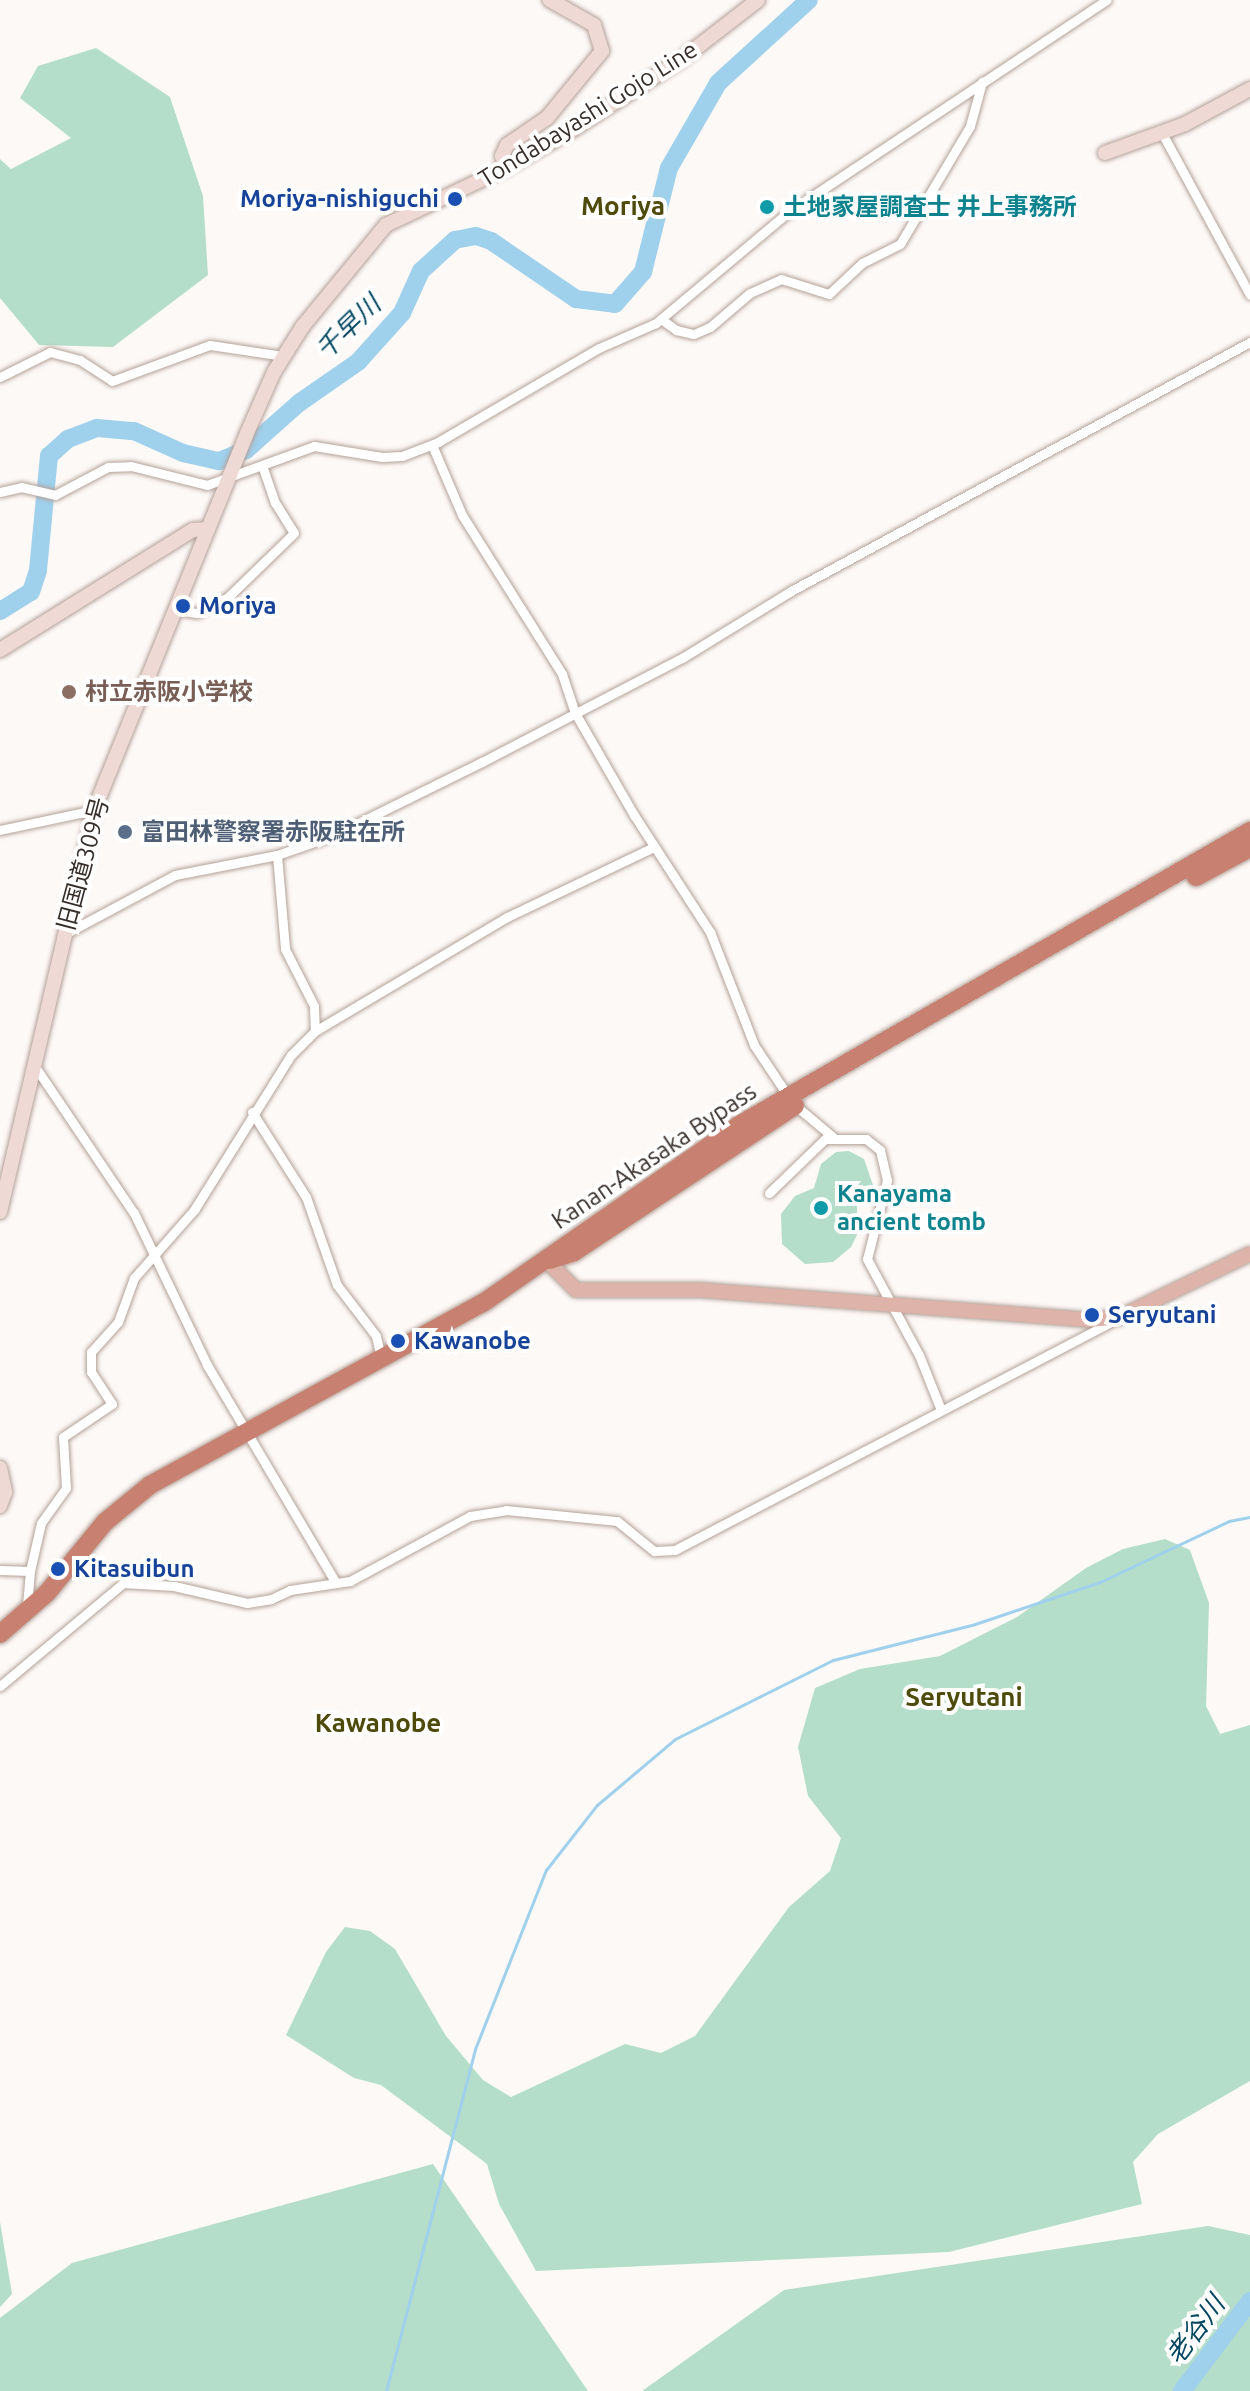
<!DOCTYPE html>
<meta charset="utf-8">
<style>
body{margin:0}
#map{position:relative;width:1250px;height:2391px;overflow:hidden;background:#fdf9f7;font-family:Ubuntu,"Noto Sans JP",sans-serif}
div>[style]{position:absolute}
.green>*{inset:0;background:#b4dec9}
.stream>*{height:3px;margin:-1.5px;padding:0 1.5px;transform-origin:1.5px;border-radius:1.5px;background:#9fd0ec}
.river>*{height:18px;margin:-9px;padding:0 9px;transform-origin:9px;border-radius:9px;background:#9fd0ec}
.roads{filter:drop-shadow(0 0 2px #b4a198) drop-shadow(0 0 2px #b4a198)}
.street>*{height:9px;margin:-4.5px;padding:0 4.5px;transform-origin:4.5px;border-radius:4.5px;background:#fff}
.secondary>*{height:14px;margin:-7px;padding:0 7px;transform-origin:7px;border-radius:7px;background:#eed9d4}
.primary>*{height:14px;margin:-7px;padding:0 7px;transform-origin:7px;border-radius:7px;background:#deb3a9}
.highway>*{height:18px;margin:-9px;padding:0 9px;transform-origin:9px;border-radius:9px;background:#c88170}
.dots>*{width:22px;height:22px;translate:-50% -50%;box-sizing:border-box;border:4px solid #fff;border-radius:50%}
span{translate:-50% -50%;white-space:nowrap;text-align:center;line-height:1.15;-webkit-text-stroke:8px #fff;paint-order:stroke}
.street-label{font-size:24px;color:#362e2a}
.transit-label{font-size:24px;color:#164399;font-weight:700}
.right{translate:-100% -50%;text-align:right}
.left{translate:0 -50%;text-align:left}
.culture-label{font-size:24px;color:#0d838f;font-weight:700}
.education-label{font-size:24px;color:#785e54;font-weight:700}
.service-label{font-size:24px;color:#4e5e75;font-weight:700}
.neighbourhood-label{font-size:26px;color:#4e4a0a;font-weight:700}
.water-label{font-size:26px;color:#024661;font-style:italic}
</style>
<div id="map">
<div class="green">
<i style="clip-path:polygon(96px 48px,170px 97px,203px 196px,208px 275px,113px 347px,39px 345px,0 298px,0 159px,11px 169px,71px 138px,20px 98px,38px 66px)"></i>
<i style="clip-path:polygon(836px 1152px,849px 1151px,864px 1159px,873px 1185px,857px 1205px,857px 1235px,851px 1247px,833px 1262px,805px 1264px,782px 1244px,781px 1214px,795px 1196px,814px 1188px,821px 1164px)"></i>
<i style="clip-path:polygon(1165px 1539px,1190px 1550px,1209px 1603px,1206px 1706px,1220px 1734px,1250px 1725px,1250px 2081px,1158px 2134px,1133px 2162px,1142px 2204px,949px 2252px,536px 2271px,499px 2204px,487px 2164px,381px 2085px,354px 2078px,286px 2035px,326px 1952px,345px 1927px,370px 1931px,395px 1949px,446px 2036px,483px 2080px,511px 2097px,625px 2044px,661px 2053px,695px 2036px,789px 1907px,830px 1871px,841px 1838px,808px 1796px,798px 1747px,815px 1688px,860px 1669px,940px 1656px,1017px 1617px,1086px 1568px,1123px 1549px)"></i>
<i style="clip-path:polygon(433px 2164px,588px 2391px,0 2391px,0 2318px,72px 2263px)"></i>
<i style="clip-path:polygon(0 2222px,12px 2294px,0 2307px)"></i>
<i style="clip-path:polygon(1208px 2226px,1250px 2235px,1250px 2391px,642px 2391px,784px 2290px)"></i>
</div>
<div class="stream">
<i style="left:386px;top:2391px;width:353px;rotate:-75.4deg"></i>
<i style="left:475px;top:2049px;width:193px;rotate:-68.4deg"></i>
<i style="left:546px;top:1870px;width:83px;rotate:-51.9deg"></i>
<i style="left:597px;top:1805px;width:102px;rotate:-40.2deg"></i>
<i style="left:675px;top:1739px;width:177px;rotate:-26.6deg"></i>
<i style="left:833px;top:1660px;width:146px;rotate:-14.2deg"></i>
<i style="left:975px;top:1624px;width:132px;rotate:-18.6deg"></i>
<i style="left:1100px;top:1582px;width:143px;rotate:-25.3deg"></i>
<i style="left:1229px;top:1521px;width:21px;rotate:-11deg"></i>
</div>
<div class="river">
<i style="left:0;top:611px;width:36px;rotate:-32deg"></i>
<i style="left:31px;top:592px;width:23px;rotate:-72deg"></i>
<i style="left:38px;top:570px;width:115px;rotate:-84.5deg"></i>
<i style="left:49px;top:456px;width:25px;rotate:-42deg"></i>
<i style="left:68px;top:439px;width:31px;rotate:-21deg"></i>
<i style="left:97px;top:428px;width:37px;rotate:5deg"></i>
<i style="left:134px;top:431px;width:54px;rotate:24.2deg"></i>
<i style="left:183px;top:453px;width:37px;rotate:13deg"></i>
<i style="left:219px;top:461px;width:29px;rotate:-22deg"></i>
<i style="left:246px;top:450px;width:71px;rotate:-41.6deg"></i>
<i style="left:299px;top:403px;width:72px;rotate:-34.8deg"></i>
<i style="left:358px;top:362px;width:66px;rotate:-48.1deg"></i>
<i style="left:402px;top:313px;width:46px;rotate:-65.7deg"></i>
<i style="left:421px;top:271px;width:46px;rotate:-42.4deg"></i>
<i style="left:455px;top:240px;width:21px;rotate:-11deg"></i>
<i style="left:476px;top:236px;width:16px;rotate:18deg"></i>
<i style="left:491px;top:241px;width:103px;rotate:34.3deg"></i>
<i style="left:576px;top:299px;width:39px;rotate:7deg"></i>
<i style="left:615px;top:304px;width:43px;rotate:-48.8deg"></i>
<i style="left:643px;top:272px;width:107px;rotate:-76deg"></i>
<i style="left:669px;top:168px;width:98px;rotate:-60deg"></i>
<i style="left:718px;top:83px;width:123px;rotate:-42.4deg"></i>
<i style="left:1182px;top:2391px;width:113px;rotate:-52.9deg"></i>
</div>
<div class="roads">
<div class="street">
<i style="left:1162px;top:133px;width:184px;rotate:61.5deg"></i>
<i style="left:661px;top:319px;width:19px;rotate:36deg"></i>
<i style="left:676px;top:330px;width:18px;rotate:13deg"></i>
<i style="left:694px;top:334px;width:17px;rotate:-24deg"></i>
<i style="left:710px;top:327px;width:52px;rotate:-40.4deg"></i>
<i style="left:750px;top:293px;width:34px;rotate:-24deg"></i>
<i style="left:781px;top:279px;width:50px;rotate:17.4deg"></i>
<i style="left:829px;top:294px;width:45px;rotate:-43.2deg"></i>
<i style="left:862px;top:263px;width:42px;rotate:-26.6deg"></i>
<i style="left:900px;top:244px;width:137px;rotate:-59.3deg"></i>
<i style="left:970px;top:126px;width:46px;rotate:-74.7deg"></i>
<i style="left:0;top:377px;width:56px;rotate:-26.6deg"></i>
<i style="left:50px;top:352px;width:31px;rotate:15deg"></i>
<i style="left:80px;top:360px;width:38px;rotate:33deg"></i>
<i style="left:112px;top:381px;width:104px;rotate:-20.2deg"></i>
<i style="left:210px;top:345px;width:75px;rotate:8.5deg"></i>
<i style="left:432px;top:445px;width:76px;rotate:66.8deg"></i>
<i style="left:462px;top:515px;width:188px;rotate:57.8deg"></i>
<i style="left:562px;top:674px;width:41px;rotate:71.6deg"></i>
<i style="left:575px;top:713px;width:118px;rotate:60deg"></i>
<i style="left:634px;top:815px;width:140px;rotate:57deg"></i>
<i style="left:710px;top:932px;width:121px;rotate:68.7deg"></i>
<i style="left:754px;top:1045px;width:61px;rotate:56.3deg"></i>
<i style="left:0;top:492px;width:22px;rotate:-13deg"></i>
<i style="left:21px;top:487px;width:35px;rotate:13deg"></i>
<i style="left:55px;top:495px;width:60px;rotate:-27.8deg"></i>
<i style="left:108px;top:467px;width:23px;rotate:-2deg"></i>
<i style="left:131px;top:466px;width:78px;rotate:14deg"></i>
<i style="left:207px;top:485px;width:114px;rotate:-20deg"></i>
<i style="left:314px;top:446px;width:69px;rotate:9.2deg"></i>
<i style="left:382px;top:457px;width:20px;rotate:-3deg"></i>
<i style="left:402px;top:456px;width:39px;rotate:-21deg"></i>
<i style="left:438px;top:442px;width:186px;rotate:-30.3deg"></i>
<i style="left:599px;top:348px;width:62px;rotate:-23.7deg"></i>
<i style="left:656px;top:323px;width:171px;rotate:-40deg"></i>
<i style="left:787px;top:213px;width:384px;rotate:-33.7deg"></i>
<i style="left:177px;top:610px;width:20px;rotate:9deg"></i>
<i style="left:197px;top:613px;width:34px;rotate:-27deg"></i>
<i style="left:227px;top:598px;width:93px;rotate:-44.1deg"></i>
<i style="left:294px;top:533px;width:36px;rotate:-122deg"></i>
<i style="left:275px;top:503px;width:39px;rotate:-109deg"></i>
<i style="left:0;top:830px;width:96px;rotate:-12deg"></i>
<i style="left:277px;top:855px;width:94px;rotate:85.1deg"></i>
<i style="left:285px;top:949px;width:64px;rotate:63deg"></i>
<i style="left:314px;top:1006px;width:25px;rotate:88deg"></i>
<i style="left:63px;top:935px;width:127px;rotate:-28.2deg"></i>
<i style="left:175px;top:875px;width:104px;rotate:-11.1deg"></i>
<i style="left:277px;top:855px;width:60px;rotate:-19.3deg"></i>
<i style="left:334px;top:835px;width:165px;rotate:-26.3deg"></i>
<i style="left:482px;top:762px;width:225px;rotate:-27.5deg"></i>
<i style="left:682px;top:658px;width:128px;rotate:-31.6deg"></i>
<i style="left:791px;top:591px;width:522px;rotate:-28.48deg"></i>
<i style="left:34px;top:1065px;width:179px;rotate:56deg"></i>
<i style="left:134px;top:1213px;width:169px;rotate:64.3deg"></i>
<i style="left:207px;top:1365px;width:253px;rotate:59.4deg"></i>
<i style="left:796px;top:1106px;width:48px;rotate:40deg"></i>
<i style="left:252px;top:1112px;width:101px;rotate:57.6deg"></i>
<i style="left:306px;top:1197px;width:93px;rotate:70.6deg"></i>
<i style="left:337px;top:1285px;width:64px;rotate:52.6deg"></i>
<i style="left:376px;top:1336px;width:22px;rotate:77deg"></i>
<i style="left:769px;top:1193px;width:78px;rotate:-44deg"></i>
<i style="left:825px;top:1139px;width:41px"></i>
<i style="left:866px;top:1139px;width:18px;rotate:38deg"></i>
<i style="left:880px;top:1150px;width:31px;rotate:77deg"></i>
<i style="left:887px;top:1180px;width:81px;rotate:104.2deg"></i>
<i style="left:867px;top:1259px;width:109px;rotate:61.6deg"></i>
<i style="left:919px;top:1355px;width:59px;rotate:68.2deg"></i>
<i style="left:0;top:1570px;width:30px;rotate:2deg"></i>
<i style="left:30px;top:1571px;width:38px;rotate:95deg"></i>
<i style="left:30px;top:1571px;width:49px;rotate:-77.1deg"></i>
<i style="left:41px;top:1523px;width:43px;rotate:-54.5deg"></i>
<i style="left:66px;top:1488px;width:51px;rotate:-93.4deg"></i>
<i style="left:63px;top:1437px;width:59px;rotate:-34deg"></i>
<i style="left:112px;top:1404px;width:38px;rotate:-123deg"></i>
<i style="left:91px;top:1372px;width:20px;rotate:-90deg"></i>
<i style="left:91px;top:1352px;width:40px;rotate:-48deg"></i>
<i style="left:118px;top:1322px;width:47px;rotate:-70deg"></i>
<i style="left:134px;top:1278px;width:91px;rotate:-48.6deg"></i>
<i style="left:194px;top:1210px;width:183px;rotate:-58deg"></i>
<i style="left:291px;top:1055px;width:34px;rotate:-45deg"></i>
<i style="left:315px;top:1031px;width:223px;rotate:-30.7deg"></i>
<i style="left:507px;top:917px;width:163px;rotate:-25.5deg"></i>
<i style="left:0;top:1686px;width:160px;rotate:-39.9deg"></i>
<i style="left:123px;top:1583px;width:51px;rotate:3.4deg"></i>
<i style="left:174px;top:1586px;width:75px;rotate:13.1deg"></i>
<i style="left:247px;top:1603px;width:24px;rotate:-9deg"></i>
<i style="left:271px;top:1599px;width:21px;rotate:-25deg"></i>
<i style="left:290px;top:1590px;width:61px;rotate:-8.5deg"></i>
<i style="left:350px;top:1581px;width:136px;rotate:-28.4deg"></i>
<i style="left:470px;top:1516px;width:36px;rotate:-9deg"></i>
<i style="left:506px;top:1510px;width:112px;rotate:5.7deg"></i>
<i style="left:617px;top:1521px;width:48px;rotate:39deg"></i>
<i style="left:654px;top:1551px;width:21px;rotate:-3deg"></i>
<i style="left:675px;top:1550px;width:496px;rotate:-27.6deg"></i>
</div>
<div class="secondary">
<i style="left:1105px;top:153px;width:85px;rotate:-19.9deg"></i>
<i style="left:1185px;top:124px;width:74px;rotate:-28.3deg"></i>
<i style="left:506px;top:168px;width:13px;rotate:-108deg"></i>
<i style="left:502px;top:156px;width:12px;rotate:-66deg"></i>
<i style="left:507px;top:145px;width:48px;rotate:-34deg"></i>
<i style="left:547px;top:118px;width:87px;rotate:-50.6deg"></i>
<i style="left:602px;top:51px;width:27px;rotate:-107deg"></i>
<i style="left:594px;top:25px;width:51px;rotate:-150.4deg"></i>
<i style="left:0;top:650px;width:227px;rotate:-31.9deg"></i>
<i style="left:193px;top:530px;width:15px;rotate:-4deg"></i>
<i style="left:0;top:1212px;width:413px;rotate:-76.8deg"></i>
<i style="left:94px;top:810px;width:407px;rotate:-67.9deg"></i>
<i style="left:247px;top:433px;width:67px;rotate:-66.1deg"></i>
<i style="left:274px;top:372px;width:54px;rotate:-57.8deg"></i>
<i style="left:303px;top:326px;width:131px;rotate:-50.6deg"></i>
<i style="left:386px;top:225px;width:133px;rotate:-25.4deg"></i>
<i style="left:506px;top:168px;width:80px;rotate:-30.1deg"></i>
<i style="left:575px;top:128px;width:127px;rotate:-32.8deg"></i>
<i style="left:682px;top:59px;width:96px;rotate:-37.8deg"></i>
<i style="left:0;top:1468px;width:25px;rotate:78deg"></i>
<i style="left:5px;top:1492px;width:15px;rotate:110deg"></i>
</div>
<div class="primary">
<i style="left:547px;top:1261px;width:41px;rotate:45deg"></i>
<i style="left:576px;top:1290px;width:124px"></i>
<i style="left:700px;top:1290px;width:389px;rotate:4.4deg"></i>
<i style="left:1088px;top:1320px;width:32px;rotate:-5deg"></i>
<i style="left:1120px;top:1317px;width:144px;rotate:-25.9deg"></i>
</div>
<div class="highway">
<i style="left:1196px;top:877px;width:61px;rotate:-28.2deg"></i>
<i style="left:550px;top:1260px;width:25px;rotate:-18deg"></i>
<i style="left:574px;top:1252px;width:265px;rotate:-33.5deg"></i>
<i style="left:0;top:1634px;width:62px;rotate:-41.1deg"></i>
<i style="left:47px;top:1593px;width:92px;rotate:-50.8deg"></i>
<i style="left:105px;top:1522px;width:58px;rotate:-39.4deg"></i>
<i style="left:150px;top:1485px;width:379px;rotate:-28.7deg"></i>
<i style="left:483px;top:1303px;width:312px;rotate:-34.8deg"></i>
<i style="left:739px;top:1125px;width:590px;rotate:-29.91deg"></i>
</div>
</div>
<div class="dots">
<i style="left:455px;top:199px;background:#1a4fb4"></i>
<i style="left:767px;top:207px;background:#0f9aa8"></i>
<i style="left:183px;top:606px;background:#1a4fb4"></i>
<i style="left:69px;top:692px;background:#8d6e63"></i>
<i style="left:125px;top:832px;background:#5c6f8a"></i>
<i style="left:821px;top:1208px;background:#0f9aa8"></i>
<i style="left:1092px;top:1315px;background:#1a4fb4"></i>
<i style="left:398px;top:1341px;background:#1a4fb4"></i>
<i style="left:58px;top:1569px;background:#1a4fb4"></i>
</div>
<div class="street-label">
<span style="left:588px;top:114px;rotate:-32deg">Tondabayashi Gojo Line</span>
<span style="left:83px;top:864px;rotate:-75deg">旧国道309号</span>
<span style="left:654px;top:1156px;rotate:-34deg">Kanan-Akasaka Bypass</span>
</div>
<div class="transit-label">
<span class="right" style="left:439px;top:199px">Moriya-nishiguchi</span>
<span class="left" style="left:199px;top:606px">Moriya</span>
<span class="left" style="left:1108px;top:1315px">Seryutani</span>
<span class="left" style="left:414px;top:1341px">Kawanobe</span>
<span class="left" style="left:74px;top:1569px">Kitasuibun</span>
</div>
<div class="culture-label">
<span class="left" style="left:783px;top:207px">土地家屋調査士 井上事務所</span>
<span class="left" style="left:837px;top:1208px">Kanayama<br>ancient tomb</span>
</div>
<div class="education-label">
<span class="left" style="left:85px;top:692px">村立赤阪小学校</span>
</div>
<div class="service-label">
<span class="left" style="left:141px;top:832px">富田林警察署赤阪駐在所</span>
</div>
<div class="neighbourhood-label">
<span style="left:623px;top:206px">Moriya</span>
<span style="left:964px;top:1697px">Seryutani</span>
<span style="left:378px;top:1723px">Kawanobe</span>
</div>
<div class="water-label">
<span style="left:348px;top:327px;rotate:-44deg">千早川</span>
<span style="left:1195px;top:2330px;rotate:-53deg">老谷川</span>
</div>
</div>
